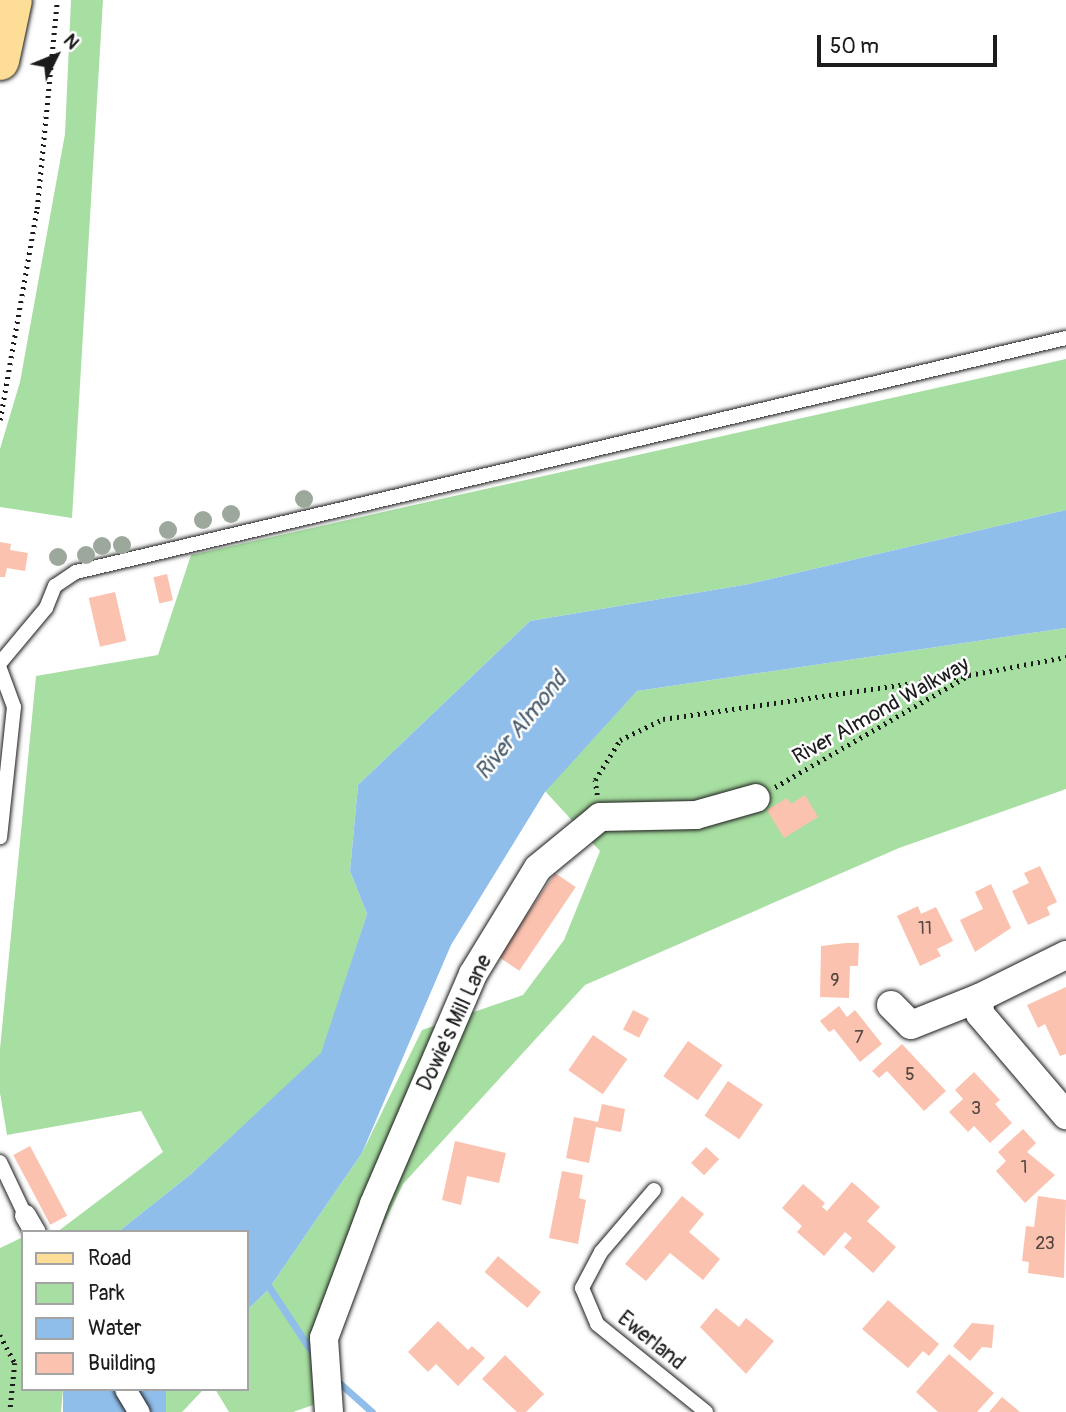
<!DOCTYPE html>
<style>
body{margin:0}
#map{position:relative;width:1066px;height:1412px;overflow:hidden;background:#fff;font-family:Pangolin,sans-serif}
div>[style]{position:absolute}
.green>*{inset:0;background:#a7dea1}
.water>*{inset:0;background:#90beea;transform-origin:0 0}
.stream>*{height:7px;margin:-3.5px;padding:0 3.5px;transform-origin:3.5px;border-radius:3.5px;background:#90beea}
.building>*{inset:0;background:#fbc2b0;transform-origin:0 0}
.path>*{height:4.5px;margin-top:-2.25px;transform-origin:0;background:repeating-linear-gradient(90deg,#1c1c1c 0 2px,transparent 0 7px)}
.roads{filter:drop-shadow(0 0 2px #1c1c1c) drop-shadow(0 0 2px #1c1c1c)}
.service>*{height:14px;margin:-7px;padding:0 7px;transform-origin:7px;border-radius:7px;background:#fff}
.pedestrian>*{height:21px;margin:-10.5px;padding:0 10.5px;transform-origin:10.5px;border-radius:10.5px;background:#fff}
.minor>*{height:28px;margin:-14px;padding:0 14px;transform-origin:14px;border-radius:14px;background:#fff}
.primary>*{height:38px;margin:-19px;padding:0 19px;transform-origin:19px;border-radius:19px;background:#fedd96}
.trees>*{width:18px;height:18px;margin:-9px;border-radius:50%;background:#9da89c}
span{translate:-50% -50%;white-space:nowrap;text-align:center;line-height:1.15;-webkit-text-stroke:5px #fff;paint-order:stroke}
.number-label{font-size:18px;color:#544641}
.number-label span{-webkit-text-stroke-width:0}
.street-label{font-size:21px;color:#1c1c1c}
.water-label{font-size:23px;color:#4a5d6e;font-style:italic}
.legend{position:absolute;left:21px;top:1230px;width:228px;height:161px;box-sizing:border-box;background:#fff;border:2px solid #a4a4a4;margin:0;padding:9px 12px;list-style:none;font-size:21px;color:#1c1c1c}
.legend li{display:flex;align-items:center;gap:14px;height:35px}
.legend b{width:35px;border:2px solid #a4a4a4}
.north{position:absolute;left:21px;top:21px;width:70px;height:70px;-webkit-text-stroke:5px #fff;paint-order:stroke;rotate:47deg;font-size:19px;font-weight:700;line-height:28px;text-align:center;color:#1c1c1c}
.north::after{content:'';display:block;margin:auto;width:24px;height:32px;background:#1c1c1c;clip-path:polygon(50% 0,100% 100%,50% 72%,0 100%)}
.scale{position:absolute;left:817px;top:35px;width:180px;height:32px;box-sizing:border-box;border:4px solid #1c1c1c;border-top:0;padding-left:9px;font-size:21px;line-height:24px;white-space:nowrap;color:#1c1c1c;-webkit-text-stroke:5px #fff;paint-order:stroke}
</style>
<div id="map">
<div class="green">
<i style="clip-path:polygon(71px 0,103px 0,72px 518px,0 507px,0 449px,20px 382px,65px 134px)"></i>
<i style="clip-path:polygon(1066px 359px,1066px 510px,749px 584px,530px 621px,358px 785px,350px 871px,367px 914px,322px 1053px,191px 1174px,118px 1232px,57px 1232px,163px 1152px,141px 1111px,7px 1135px,0 1093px,0 1049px,36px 676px,158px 655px,191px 555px)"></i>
<i style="clip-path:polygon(1066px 628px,1066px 789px,899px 848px,585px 985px,403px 1184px,330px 1335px,313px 1405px,293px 1412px,229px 1412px,215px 1389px,247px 1389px,247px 1310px,268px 1290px,362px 1153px,422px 1030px,523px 995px,564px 940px,600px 851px,545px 791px,637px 691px)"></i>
<i style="clip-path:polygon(23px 1237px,23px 1389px,63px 1389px,61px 1412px,0 1412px,0 1248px)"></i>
<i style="clip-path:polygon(166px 1389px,204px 1389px,182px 1412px,156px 1412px)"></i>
</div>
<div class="water">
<i style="clip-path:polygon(1066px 510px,1066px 628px,637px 691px,545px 792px,451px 945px,362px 1153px,268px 1290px,247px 1310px,247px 1232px,118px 1232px,191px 1174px,321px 1053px,367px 914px,350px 871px,358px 785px,530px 621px,749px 584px)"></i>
<i style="left:63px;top:1389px;width:103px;height:23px"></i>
</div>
<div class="stream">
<i style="left:265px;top:1281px;width:92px;rotate:56.5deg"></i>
<i style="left:336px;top:1380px;width:48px;rotate:41.6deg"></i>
</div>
<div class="building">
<i style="clip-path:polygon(0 542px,11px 544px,10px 550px,28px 553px,25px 571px,7px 568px,5px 577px,0 577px)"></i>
<i style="left:167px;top:574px;width:27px;height:14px;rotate:77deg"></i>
<i style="left:115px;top:592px;width:50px;height:27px;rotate:77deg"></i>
<i style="clip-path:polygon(805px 795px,818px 817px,784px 838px,767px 810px,787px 798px,791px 804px)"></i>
<i style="clip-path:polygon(1040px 866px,1057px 902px,1047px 907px,1050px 915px,1028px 925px,1012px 891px,1029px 883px,1024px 873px)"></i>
<i style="left:555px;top:873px;width:25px;height:101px;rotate:34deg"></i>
<i style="clip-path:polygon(991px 884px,1011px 928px,975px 952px,960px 920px,983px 909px,975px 892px)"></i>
<i style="clip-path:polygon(918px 906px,921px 914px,936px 907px,953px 941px,937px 949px,941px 956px,920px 966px,897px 916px)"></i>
<i style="clip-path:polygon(846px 943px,859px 943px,858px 966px,850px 966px,849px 998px,820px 997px,821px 946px)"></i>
<i style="clip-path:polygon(1066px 987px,1066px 1054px,1060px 1056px,1045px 1024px,1038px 1028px,1027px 1005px)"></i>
<i style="clip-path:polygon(839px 1006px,847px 1017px,855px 1010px,882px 1044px,860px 1062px,834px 1029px,829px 1032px,820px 1021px)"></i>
<i style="left:633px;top:1010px;width:18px;height:22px;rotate:27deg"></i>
<i style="left:593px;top:1035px;width:42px;height:43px;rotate:35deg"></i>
<i style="left:688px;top:1041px;width:42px;height:43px;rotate:35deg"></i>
<i style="clip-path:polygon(902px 1044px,946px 1091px,924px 1111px,887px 1071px,879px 1078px,872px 1071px)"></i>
<i style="clip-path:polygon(974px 1072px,1000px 1100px,995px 1104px,1012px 1123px,990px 1143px,974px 1126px,968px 1132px,949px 1112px,963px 1099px,955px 1090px)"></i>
<i style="left:728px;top:1081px;width:42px;height:42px;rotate:34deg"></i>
<i style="clip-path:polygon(602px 1104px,625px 1109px,621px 1132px,596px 1127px,589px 1163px,566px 1158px,574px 1117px,598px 1122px)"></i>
<i style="clip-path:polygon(1023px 1129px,1036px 1143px,1027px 1152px,1055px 1175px,1025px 1203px,996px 1171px,1006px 1161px,998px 1152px)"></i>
<i style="clip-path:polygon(455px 1141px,506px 1153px,499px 1183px,467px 1176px,461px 1205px,442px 1200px)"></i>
<i style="left:30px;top:1146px;width:79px;height:19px;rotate:62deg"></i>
<i style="left:706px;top:1147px;width:18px;height:22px;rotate:43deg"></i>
<i style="clip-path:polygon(562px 1171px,583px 1175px,579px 1198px,586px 1200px,578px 1244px,549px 1238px)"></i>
<i style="clip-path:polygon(852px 1182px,880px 1207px,867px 1221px,896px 1247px,873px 1273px,844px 1247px,852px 1238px,845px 1232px,824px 1256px,797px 1232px,802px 1226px,782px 1208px,803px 1184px,825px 1203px,822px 1207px,827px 1211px)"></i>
<i style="clip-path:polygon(682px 1196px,704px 1214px,689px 1232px,720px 1259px,703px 1280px,670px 1253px,646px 1281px,625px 1264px)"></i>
<i style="clip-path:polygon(1038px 1196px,1066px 1200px,1064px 1278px,1028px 1273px,1029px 1262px,1022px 1261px,1026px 1226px,1034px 1227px)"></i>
<i style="left:498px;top:1256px;width:56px;height:21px;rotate:40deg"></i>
<i style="clip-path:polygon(888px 1300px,939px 1344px,929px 1356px,923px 1351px,908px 1368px,862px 1329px)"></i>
<i style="clip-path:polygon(716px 1308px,739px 1327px,746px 1318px,774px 1341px,746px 1374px,700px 1327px)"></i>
<i style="clip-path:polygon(438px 1321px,468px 1350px,472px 1346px,485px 1358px,458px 1386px,436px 1364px,428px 1372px,408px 1352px)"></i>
<i style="clip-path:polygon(972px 1323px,994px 1325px,992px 1348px,982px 1347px,970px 1361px,953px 1346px)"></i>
<i style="clip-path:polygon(949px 1354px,994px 1393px,977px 1412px,938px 1412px,916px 1392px)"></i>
<i style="clip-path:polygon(505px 1355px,544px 1394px,526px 1412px,517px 1412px,482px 1379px)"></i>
<i style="clip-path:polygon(1002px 1397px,1020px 1412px,989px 1412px)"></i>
</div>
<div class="path">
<i style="left:0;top:420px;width:214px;rotate:-80.1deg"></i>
<i style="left:37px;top:209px;width:210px;rotate:-84.5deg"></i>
<i style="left:775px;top:787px;width:224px;rotate:-30deg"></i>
<i style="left:969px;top:675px;width:99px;rotate:-10.5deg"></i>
<i style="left:597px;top:795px;width:15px;rotate:-98deg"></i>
<i style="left:595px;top:780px;width:47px;rotate:-58deg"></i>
<i style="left:620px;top:740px;width:48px;rotate:-26deg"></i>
<i style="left:663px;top:719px;width:309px;rotate:-8.2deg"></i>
<i style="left:0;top:1335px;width:32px;rotate:62deg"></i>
<i style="left:15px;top:1363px;width:49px;rotate:95.8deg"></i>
</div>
<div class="roads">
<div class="service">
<i style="left:0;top:663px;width:72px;rotate:-50.1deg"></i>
<i style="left:46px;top:608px;width:24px;rotate:-68deg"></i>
<i style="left:55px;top:586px;width:25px;rotate:-34deg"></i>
<i style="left:76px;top:572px;width:1017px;rotate:-13.3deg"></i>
<i style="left:0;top:669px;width:40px;rotate:69.8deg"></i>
<i style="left:14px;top:707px;width:131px;rotate:96.1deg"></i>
<i style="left:0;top:1162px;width:59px;rotate:64.7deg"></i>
<i style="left:654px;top:1190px;width:82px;rotate:130.5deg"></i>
<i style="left:601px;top:1252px;width:41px;rotate:117.8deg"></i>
<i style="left:582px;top:1288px;width:39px;rotate:67deg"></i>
<i style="left:597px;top:1324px;width:140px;rotate:38.9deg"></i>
</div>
<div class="pedestrian">
<i style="left:25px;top:1215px;width:20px;rotate:60deg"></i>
<i style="left:125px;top:1389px;width:27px;rotate:59deg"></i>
</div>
<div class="minor">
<i style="left:979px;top:998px;width:16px;rotate:86deg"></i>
<i style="left:980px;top:1014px;width:133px;rotate:49.6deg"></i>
<i style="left:891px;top:1005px;width:28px;rotate:45deg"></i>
<i style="left:911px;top:1025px;width:73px;rotate:-21.7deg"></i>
<i style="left:979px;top:998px;width:97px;rotate:-26.3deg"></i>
<i style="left:329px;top:1412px;width:74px;rotate:-93.9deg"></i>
<i style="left:324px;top:1338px;width:143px;rotate:-69.5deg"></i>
<i style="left:374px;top:1204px;width:250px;rotate:-66.7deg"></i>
<i style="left:473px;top:974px;width:124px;rotate:-58.5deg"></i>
<i style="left:538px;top:868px;width:80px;rotate:-39.4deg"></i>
<i style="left:600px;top:817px;width:96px;rotate:-1.2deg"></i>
<i style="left:696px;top:815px;width:62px;rotate:-15.8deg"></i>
</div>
<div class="primary">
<i style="left:0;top:61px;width:62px;rotate:-78deg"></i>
</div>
</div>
<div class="trees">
<i style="left:304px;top:499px"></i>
<i style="left:231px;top:514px"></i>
<i style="left:203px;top:520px"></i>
<i style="left:168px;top:530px"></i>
<i style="left:122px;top:545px"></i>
<i style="left:102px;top:546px"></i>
<i style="left:86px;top:555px"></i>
<i style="left:58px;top:557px"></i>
</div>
<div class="number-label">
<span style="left:925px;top:929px">11</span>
<span style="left:835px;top:981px">9</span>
<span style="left:859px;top:1038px">7</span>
<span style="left:910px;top:1075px">5</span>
<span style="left:976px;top:1109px">3</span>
<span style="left:1024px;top:1168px">1</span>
<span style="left:1045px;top:1244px">23</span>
</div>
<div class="street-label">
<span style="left:881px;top:711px;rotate:-29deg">River Almond Walkway</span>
<span style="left:455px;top:1023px;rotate:-65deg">Dowie's Mill Lane</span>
<span style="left:651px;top:1341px;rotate:39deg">Ewerland</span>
</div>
<div class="water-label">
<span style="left:521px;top:726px;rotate:-51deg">River Almond</span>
</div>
<ul class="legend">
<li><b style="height:9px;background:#fedd96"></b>Road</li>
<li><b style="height:19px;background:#a7dea1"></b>Park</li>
<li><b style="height:19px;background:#90beea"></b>Water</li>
<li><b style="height:19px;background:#fbc2b0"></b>Building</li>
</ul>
<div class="north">N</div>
<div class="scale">50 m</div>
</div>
